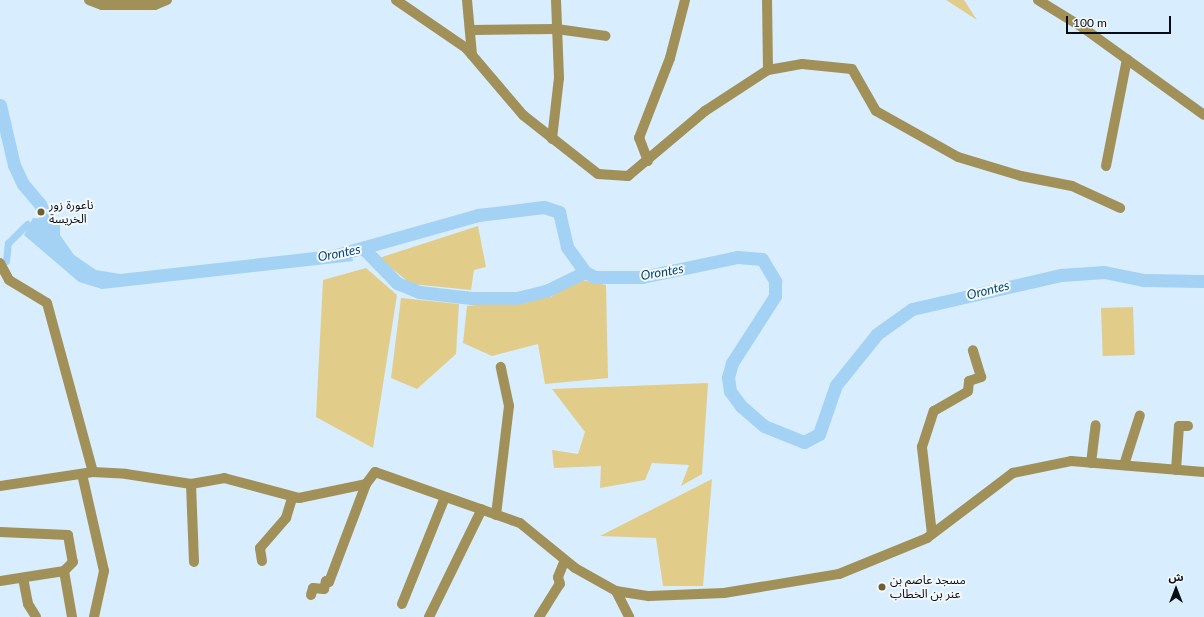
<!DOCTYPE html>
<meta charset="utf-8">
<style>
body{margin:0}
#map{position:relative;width:1204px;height:617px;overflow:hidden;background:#d8edfd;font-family:Lato,"Noto Sans Arabic",sans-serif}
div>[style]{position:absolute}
.green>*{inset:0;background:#e1cd89;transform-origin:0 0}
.water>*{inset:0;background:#a3d2f4}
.canal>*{height:7px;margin:-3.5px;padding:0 3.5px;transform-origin:3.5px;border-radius:3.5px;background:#a3d2f4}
.river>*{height:13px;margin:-6.5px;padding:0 6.5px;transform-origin:6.5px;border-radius:6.5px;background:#a3d2f4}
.minor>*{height:10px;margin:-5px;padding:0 5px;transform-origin:5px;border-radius:5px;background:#a19058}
.dots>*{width:11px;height:11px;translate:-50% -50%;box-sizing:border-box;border:2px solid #f3f8fc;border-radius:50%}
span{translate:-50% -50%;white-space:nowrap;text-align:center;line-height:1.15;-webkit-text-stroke:4px #f3f8fc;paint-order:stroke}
.poi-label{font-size:12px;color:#050c13}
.left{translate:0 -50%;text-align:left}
.water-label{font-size:13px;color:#074a6f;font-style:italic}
.north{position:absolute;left:1156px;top:569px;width:40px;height:40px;-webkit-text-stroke:3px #f3f8fc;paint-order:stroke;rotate:0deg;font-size:11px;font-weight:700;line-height:16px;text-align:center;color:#050c13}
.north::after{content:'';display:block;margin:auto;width:14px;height:18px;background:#050c13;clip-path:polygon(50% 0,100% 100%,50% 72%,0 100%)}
.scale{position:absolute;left:1066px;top:16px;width:105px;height:18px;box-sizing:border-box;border:2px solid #050c13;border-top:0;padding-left:5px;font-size:12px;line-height:14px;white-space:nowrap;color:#050c13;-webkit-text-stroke:3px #f3f8fc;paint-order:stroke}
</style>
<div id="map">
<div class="green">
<i style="clip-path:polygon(946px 0,964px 0,977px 20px)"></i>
<i style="clip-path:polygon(478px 226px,486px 267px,474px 270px,471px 290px,411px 284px,379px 258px)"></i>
<i style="clip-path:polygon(366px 268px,397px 295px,373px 448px,316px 417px,323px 280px)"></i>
<i style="clip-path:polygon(577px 279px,606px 285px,608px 378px,545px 384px,538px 344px,492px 356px,463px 343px,467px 306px,551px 297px)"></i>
<i style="clip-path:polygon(401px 298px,459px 304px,456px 354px,417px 389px,391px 378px)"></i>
<i style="left:1133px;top:307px;width:48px;height:32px;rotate:88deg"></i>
<i style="clip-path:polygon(708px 383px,702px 474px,681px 486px,689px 465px,652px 463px,645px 480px,600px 488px,601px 466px,554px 468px,552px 450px,578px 454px,585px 432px,552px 389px)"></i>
<i style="clip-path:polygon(712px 479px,703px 586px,663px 586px,656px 538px,600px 536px)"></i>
</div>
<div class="water">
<i style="clip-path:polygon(33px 218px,60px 220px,60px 235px,74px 255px,96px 270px,120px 274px,350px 248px,353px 261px,102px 289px,79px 282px,24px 235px)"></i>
</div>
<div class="canal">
<i style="left:6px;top:261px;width:18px;rotate:-84deg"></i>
<i style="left:8px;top:243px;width:27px;rotate:-45deg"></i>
</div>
<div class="river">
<i style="left:0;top:105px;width:62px;rotate:76.9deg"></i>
<i style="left:14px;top:165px;width:21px;rotate:65deg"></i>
<i style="left:23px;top:184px;width:26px;rotate:50deg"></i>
<i style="left:40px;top:204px;width:35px;rotate:68deg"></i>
<i style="left:365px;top:250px;width:46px;rotate:45.9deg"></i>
<i style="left:397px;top:283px;width:24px;rotate:22deg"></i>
<i style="left:419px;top:292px;width:53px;rotate:6.5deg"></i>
<i style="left:472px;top:298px;width:45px"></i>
<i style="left:517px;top:298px;width:30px;rotate:-14deg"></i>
<i style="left:546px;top:291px;width:43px;rotate:-26deg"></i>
<i style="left:333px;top:256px;width:151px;rotate:-15.8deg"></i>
<i style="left:478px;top:215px;width:66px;rotate:-6.9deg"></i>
<i style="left:544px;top:207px;width:16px;rotate:18deg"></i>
<i style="left:559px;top:212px;width:36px;rotate:77deg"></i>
<i style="left:567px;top:247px;width:31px;rotate:54deg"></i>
<i style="left:585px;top:272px;width:11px;rotate:27deg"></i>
<i style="left:595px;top:277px;width:47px"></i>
<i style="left:642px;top:277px;width:98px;rotate:-11.8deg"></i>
<i style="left:738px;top:257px;width:24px;rotate:5deg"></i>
<i style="left:762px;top:259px;width:26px;rotate:59deg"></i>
<i style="left:775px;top:281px;width:15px;rotate:90deg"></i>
<i style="left:775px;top:296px;width:80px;rotate:122.7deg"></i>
<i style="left:732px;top:363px;width:15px;rotate:106deg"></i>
<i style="left:728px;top:377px;width:14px;rotate:82deg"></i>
<i style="left:730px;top:391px;width:19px;rotate:54deg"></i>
<i style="left:741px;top:406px;width:30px;rotate:41deg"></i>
<i style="left:764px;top:426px;width:43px;rotate:21.8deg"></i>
<i style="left:804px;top:442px;width:17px;rotate:-28deg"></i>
<i style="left:819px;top:434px;width:52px;rotate:-70.9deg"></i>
<i style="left:836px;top:385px;width:65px;rotate:-51.2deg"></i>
<i style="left:877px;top:334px;width:43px;rotate:-35.5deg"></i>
<i style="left:912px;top:309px;width:153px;rotate:-12.9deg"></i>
<i style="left:1061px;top:275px;width:43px;rotate:-4deg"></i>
<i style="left:1104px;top:272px;width:41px;rotate:11.3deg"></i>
<i style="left:1144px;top:280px;width:60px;rotate:1deg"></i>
</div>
<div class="minor">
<i style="left:89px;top:0;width:14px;rotate:21deg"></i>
<i style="left:102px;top:5px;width:53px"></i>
<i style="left:155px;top:5px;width:13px;rotate:-23deg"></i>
<i style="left:396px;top:0;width:85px;rotate:34.4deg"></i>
<i style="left:466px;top:48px;width:88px;rotate:49.6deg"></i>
<i style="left:523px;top:115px;width:95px;rotate:38.2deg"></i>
<i style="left:598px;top:174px;width:30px;rotate:4deg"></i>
<i style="left:628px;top:176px;width:101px;rotate:-40.2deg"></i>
<i style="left:705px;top:111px;width:75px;rotate:-33.1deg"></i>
<i style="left:768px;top:70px;width:70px;rotate:-90.8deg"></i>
<i style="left:467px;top:0;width:55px;rotate:84.8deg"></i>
<i style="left:1038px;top:0;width:52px;rotate:31.5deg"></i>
<i style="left:1082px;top:27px;width:150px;rotate:35.8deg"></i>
<i style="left:471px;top:30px;width:86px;rotate:-0.7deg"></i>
<i style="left:557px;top:29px;width:49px;rotate:8.1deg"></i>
<i style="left:768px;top:70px;width:35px;rotate:-10deg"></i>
<i style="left:802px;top:64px;width:50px;rotate:5.7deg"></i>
<i style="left:852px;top:69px;width:48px;rotate:60.3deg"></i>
<i style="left:876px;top:111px;width:94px;rotate:29.3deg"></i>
<i style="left:958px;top:157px;width:66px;rotate:16.8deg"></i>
<i style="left:1021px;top:176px;width:52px;rotate:11.1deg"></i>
<i style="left:1072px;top:186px;width:53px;rotate:24.6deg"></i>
<i style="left:552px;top:139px;width:61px;rotate:-83.5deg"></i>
<i style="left:559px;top:78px;width:78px;rotate:-92.2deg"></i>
<i style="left:648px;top:161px;width:25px;rotate:-111deg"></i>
<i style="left:639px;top:138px;width:86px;rotate:-68.8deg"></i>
<i style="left:670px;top:58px;width:60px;rotate:-75.5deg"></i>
<i style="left:1106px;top:166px;width:109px;rotate:-78.9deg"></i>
<i style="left:0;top:263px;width:19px;rotate:62deg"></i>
<i style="left:9px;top:280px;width:44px;rotate:31.2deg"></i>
<i style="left:47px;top:303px;width:175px;rotate:74.8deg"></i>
<i style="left:1091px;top:463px;width:38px;rotate:-83deg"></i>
<i style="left:1124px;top:465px;width:52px;rotate:-72.3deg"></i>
<i style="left:1176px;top:470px;width:44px;rotate:-86.1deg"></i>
<i style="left:1179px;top:426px;width:9px"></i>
<i style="left:82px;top:474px;width:99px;rotate:77.2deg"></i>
<i style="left:104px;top:571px;width:47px;rotate:102.3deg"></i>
<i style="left:191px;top:484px;width:78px;rotate:87.8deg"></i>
<i style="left:0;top:486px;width:94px;rotate:-8.6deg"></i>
<i style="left:93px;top:472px;width:33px;rotate:3deg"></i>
<i style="left:126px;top:474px;width:66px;rotate:8.7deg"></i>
<i style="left:191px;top:484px;width:34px;rotate:-10deg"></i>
<i style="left:224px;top:478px;width:78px;rotate:14.9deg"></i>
<i style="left:299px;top:498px;width:68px;rotate:-11.8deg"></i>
<i style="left:366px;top:484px;width:15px;rotate:-53deg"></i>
<i style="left:375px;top:472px;width:154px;rotate:19.4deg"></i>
<i style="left:520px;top:523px;width:71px;rotate:39.3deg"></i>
<i style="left:575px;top:568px;width:47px;rotate:29.3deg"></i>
<i style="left:616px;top:591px;width:33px;rotate:9deg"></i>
<i style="left:649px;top:596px;width:75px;rotate:-2.3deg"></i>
<i style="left:724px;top:593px;width:117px;rotate:-9.4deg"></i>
<i style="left:839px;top:574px;width:95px;rotate:-22.2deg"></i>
<i style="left:927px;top:538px;width:108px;rotate:-37.1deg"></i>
<i style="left:1013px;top:473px;width:59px;rotate:-11.7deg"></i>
<i style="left:1071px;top:461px;width:133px;rotate:4.7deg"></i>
<i style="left:496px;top:515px;width:110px;rotate:-83.2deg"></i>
<i style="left:509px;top:406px;width:40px;rotate:-102deg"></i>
<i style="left:0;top:532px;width:68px;rotate:2.5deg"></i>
<i style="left:68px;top:535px;width:27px;rotate:80deg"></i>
<i style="left:73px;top:562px;width:13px;rotate:135deg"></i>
<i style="left:932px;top:534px;width:88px;rotate:-96.6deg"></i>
<i style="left:922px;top:447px;width:38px;rotate:-72deg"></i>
<i style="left:934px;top:411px;width:39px;rotate:-30deg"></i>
<i style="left:968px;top:391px;width:10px;rotate:-84deg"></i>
<i style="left:969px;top:381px;width:13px;rotate:-18deg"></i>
<i style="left:981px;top:377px;width:28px;rotate:-107deg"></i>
<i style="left:262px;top:561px;width:13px;rotate:-99deg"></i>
<i style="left:260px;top:548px;width:40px;rotate:-49deg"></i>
<i style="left:286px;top:518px;width:21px;rotate:-73deg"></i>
<i style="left:23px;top:578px;width:26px;rotate:79deg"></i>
<i style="left:28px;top:604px;width:15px;rotate:58deg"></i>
<i style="left:0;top:581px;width:65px;rotate:-8.9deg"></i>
<i style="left:64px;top:571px;width:47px;rotate:80.1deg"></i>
<i style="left:616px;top:591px;width:29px;rotate:63deg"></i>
<i style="left:311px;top:595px;width:7px;rotate:-74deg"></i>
<i style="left:313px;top:588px;width:11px;rotate:5deg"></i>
<i style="left:324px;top:589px;width:8px;rotate:-76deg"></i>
<i style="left:326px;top:581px;width:3px;rotate:18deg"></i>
<i style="left:329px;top:582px;width:105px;rotate:-69.3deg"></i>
<i style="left:402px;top:604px;width:115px;rotate:-68.1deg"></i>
<i style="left:429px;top:617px;width:120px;rotate:-63.9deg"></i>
<i style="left:539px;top:617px;width:39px;rotate:-58deg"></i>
<i style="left:560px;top:584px;width:7px;rotate:-106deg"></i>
<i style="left:558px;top:577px;width:18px;rotate:-68deg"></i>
</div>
<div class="dots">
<i style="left:41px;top:212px;background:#6e5f2c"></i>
<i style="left:882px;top:587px;background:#6e5f2c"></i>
</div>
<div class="poi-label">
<span class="left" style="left:49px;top:212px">ناعورة زور<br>الخريسة</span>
<span class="left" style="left:890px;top:587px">مسجد عاصم بن<br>عنر بن الخطاب</span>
</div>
<div class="water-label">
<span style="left:339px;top:253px;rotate:-11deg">Orontes</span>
<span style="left:662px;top:272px;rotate:-10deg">Orontes</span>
<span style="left:988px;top:290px;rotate:-14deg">Orontes</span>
</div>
<div class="north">ش</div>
<div class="scale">100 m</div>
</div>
